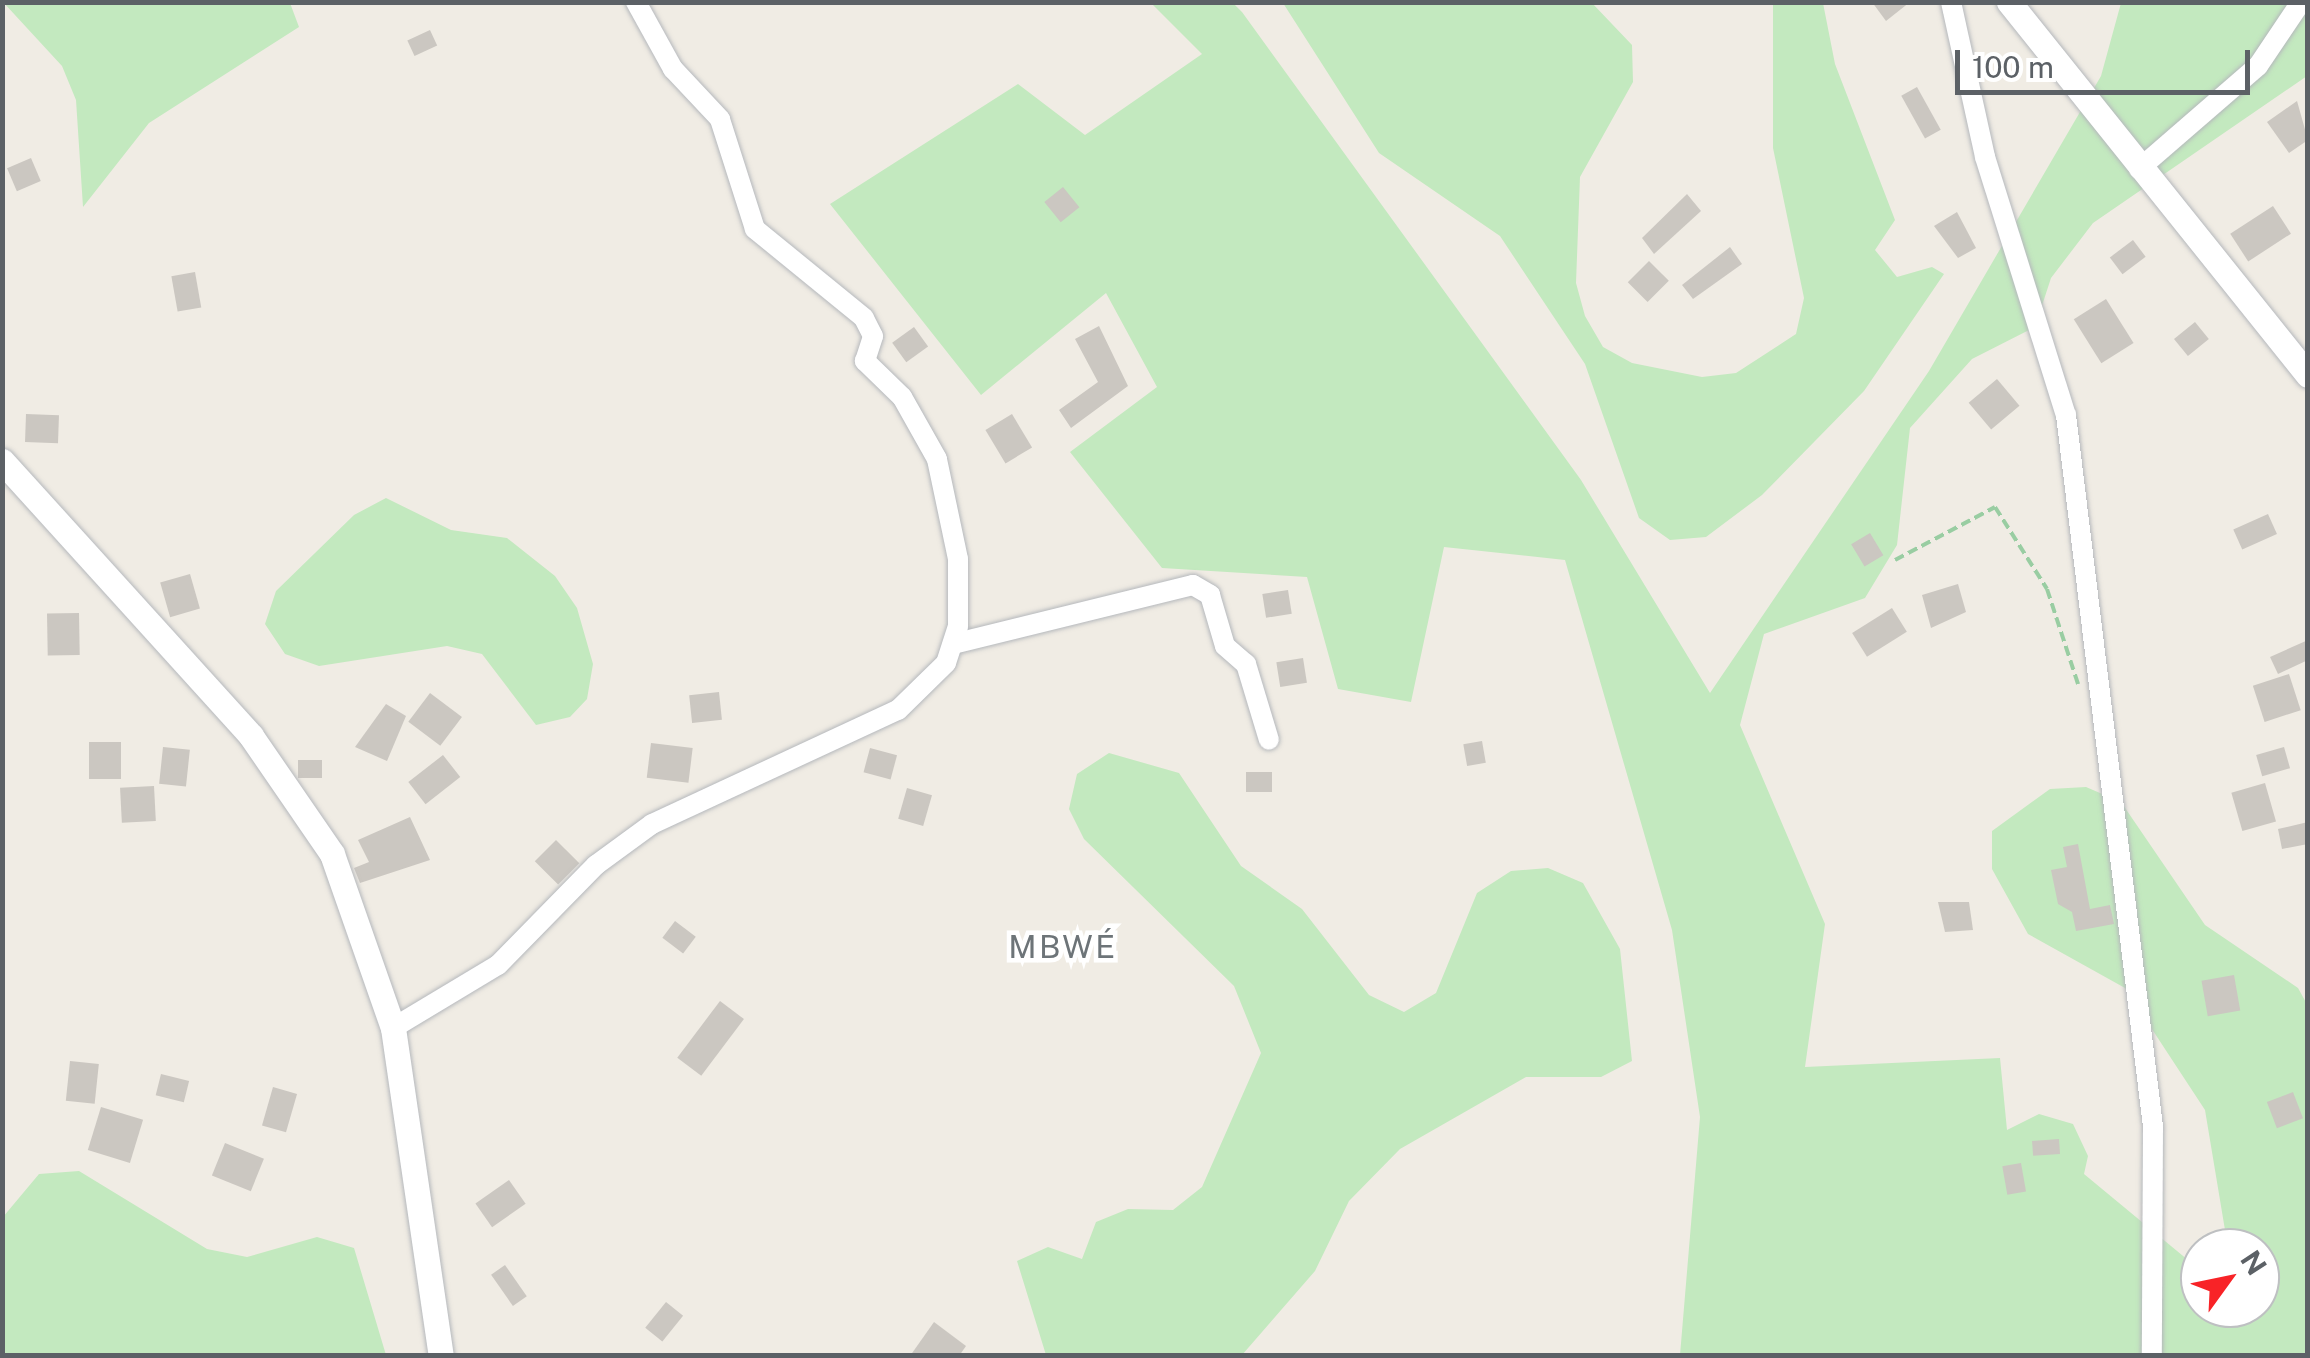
<!DOCTYPE html>
<meta charset="utf-8">
<style>
body{margin:0}
#map{position:relative;width:2310px;height:1358px;overflow:hidden;background:#f0ece4;font-family:"Public Sans",sans-serif}
div>[style]{position:absolute}
.green>*{inset:0;background:#c3e9bf}
.building>*{inset:0;background:#cbc7c1;transform-origin:0 0}
.path>*{height:4px;margin-top:-2px;transform-origin:0;background:repeating-linear-gradient(90deg,#99cda2 0 10px,transparent 0 15px)}
.roads{filter:drop-shadow(0 0 2px #b5b8bc) drop-shadow(0 0 2px #b5b8bc)}
.minor>*{height:20px;margin:-10px;padding:0 10px;transform-origin:10px;border-radius:10px;background:#fff}
.tertiary>*{height:25px;margin:-12.5px;padding:0 12.5px;transform-origin:12.5px;border-radius:12.5px;background:#fff}
span{translate:-50% -50%;white-space:nowrap;text-align:center;line-height:1.15;-webkit-text-stroke:9px #fff;paint-order:stroke}
.quarter-label{font-size:32px;color:#6d7478;letter-spacing:2.5px}
.frame{position:absolute;inset:0;border:5px solid #5c6166;pointer-events:none}
.north{position:absolute;left:2180px;top:1228px;width:100px;height:100px;box-sizing:border-box;background:#fff;border:2px solid #bec0c2;border-radius:50%;rotate:57deg;font-size:28px;font-weight:700;line-height:40px;text-align:center;color:#5c6166}
.north::after{content:'';display:block;margin:auto;width:35px;height:45px;background:#f82327;clip-path:polygon(50% 0,100% 100%,50% 72%,0 100%)}
.scale{position:absolute;left:1955px;top:50px;width:295px;height:45px;box-sizing:border-box;border:5px solid #5c6166;border-top:0;padding-left:12px;font-size:30px;line-height:35px;white-space:nowrap;color:#5c6166;-webkit-text-stroke:8px #fff;paint-order:stroke}
</style>
<div id="map">
<div class="green">
<i style="clip-path:polygon(3px 2px,290px 3px,299px 27px,149px 123px,83px 207px,76px 100px,62px 66px)"></i>
<i style="clip-path:polygon(1151px 3px,1233px 3px,1242px 12px,1581px 480px,1710px 693px,1929px 371px,2101px 76px,2121px 3px,2307px 3px,2307px 76px,2093px 223px,2051px 278px,2035px 327px,1972px 359px,1910px 428px,1897px 545px,1865px 598px,1764px 634px,1740px 725px,1825px 924px,1805px 1067px,2000px 1058px,2007px 1130px,2039px 1114px,2073px 1124px,2088px 1156px,2084px 1174px,2200px 1270px,2200px 1308px,2260px 1308px,2260px 1248px,2228px 1248px,2205px 1110px,2125px 988px,2028px 934px,1992px 869px,1992px 831px,2050px 789px,2086px 787px,2121px 802px,2205px 925px,2298px 988px,2308px 1006px,2307px 1355px,1680px 1355px,1700px 1117px,1672px 930px,1565px 560px,1444px 547px,1411px 702px,1338px 689px,1307px 577px,1162px 568px,1070px 452px,1157px 387px,1106px 293px,981px 395px,830px 204px,1018px 84px,1085px 135px,1202px 54px)"></i>
<i style="clip-path:polygon(1283px 3px,1592px 3px,1632px 45px,1633px 82px,1580px 177px,1576px 283px,1585px 316px,1603px 347px,1632px 363px,1702px 377px,1736px 373px,1796px 334px,1804px 298px,1773px 148px,1773px 3px,1823px 3px,1835px 64px,1895px 220px,1875px 250px,1897px 277px,1932px 267px,1944px 274px,1864px 391px,1762px 495px,1706px 537px,1670px 540px,1639px 518px,1585px 364px,1500px 236px,1379px 153px)"></i>
<i style="clip-path:polygon(386px 498px,451px 530px,507px 538px,555px 576px,577px 608px,593px 664px,587px 699px,570px 717px,536px 725px,482px 654px,447px 646px,319px 666px,285px 654px,265px 624px,276px 591px,354px 515px)"></i>
<i style="clip-path:polygon(1109px 753px,1179px 773px,1241px 866px,1302px 909px,1369px 995px,1404px 1012px,1436px 993px,1477px 893px,1511px 871px,1548px 868px,1583px 883px,1620px 949px,1632px 1061px,1601px 1077px,1526px 1077px,1400px 1149px,1349px 1201px,1315px 1271px,1242px 1355px,1046px 1355px,1017px 1261px,1048px 1247px,1082px 1259px,1096px 1222px,1128px 1209px,1173px 1210px,1202px 1187px,1261px 1053px,1234px 986px,1084px 839px,1069px 809px,1077px 774px)"></i>
<i style="clip-path:polygon(79px 1171px,207px 1249px,247px 1257px,317px 1237px,354px 1248px,386px 1355px,3px 1355px,3px 1217px,39px 1174px)"></i>
</div>
<div class="building">
<i style="clip-path:polygon(1872px 2px,1910px 2px,1886px 21px)"></i>
<i style="left:430px;top:30px;width:17px;height:25px;rotate:65deg"></i>
<i style="left:1917px;top:87px;width:49px;height:18px;rotate:61deg"></i>
<i style="clip-path:polygon(2297px 101px,2308px 140px,2289px 153px,2267px 122px)"></i>
<i style="left:31px;top:158px;width:25px;height:26px;rotate:67deg"></i>
<i style="left:1063px;top:187px;width:26px;height:24px;rotate:51deg"></i>
<i style="clip-path:polygon(1687px 194px,1701px 211px,1654px 254px,1642px 238px)"></i>
<i style="left:2273px;top:206px;width:33px;height:51px;rotate:57deg"></i>
<i style="clip-path:polygon(1957px 212px,1976px 248px,1958px 258px,1934px 226px)"></i>
<i style="left:2133px;top:240px;width:21px;height:29px;rotate:53deg"></i>
<i style="clip-path:polygon(1730px 247px,1742px 264px,1693px 299px,1682px 285px)"></i>
<i style="left:1649px;top:261px;width:28px;height:30px;rotate:45deg"></i>
<i style="left:195px;top:272px;width:36px;height:24px;rotate:80deg"></i>
<i style="left:2106px;top:299px;width:52px;height:38px;rotate:58deg"></i>
<i style="left:2195px;top:322px;width:22px;height:27px;rotate:51deg"></i>
<i style="clip-path:polygon(1099px 326px,1128px 386px,1071px 428px,1059px 410px,1098px 382px,1075px 339px)"></i>
<i style="left:914px;top:327px;width:24px;height:27px;rotate:54deg"></i>
<i style="left:1997px;top:379px;width:35px;height:37px;rotate:50deg"></i>
<i style="left:26px;top:414px;width:33px;height:28px;rotate:2deg"></i>
<i style="left:1012px;top:414px;width:39px;height:31px;rotate:59deg"></i>
<i style="left:2268px;top:514px;width:22px;height:38px;rotate:66deg"></i>
<i style="left:1870px;top:533px;width:26px;height:22px;rotate:59deg"></i>
<i style="left:190px;top:574px;width:36px;height:31px;rotate:74deg"></i>
<i style="clip-path:polygon(1958px 584px,1966px 612px,1931px 628px,1922px 595px)"></i>
<i style="left:1288px;top:590px;width:24px;height:26px;rotate:81deg"></i>
<i style="left:1892px;top:608px;width:28px;height:47px;rotate:58deg"></i>
<i style="left:79px;top:613px;width:42px;height:32px;rotate:89deg"></i>
<i style="clip-path:polygon(2308px 640px,2308px 660px,2278px 674px,2270px 657px)"></i>
<i style="left:1303px;top:658px;width:25px;height:27px;rotate:81deg"></i>
<i style="left:2289px;top:674px;width:38px;height:38px;rotate:72deg"></i>
<i style="left:719px;top:692px;width:28px;height:30px;rotate:84deg"></i>
<i style="left:430px;top:693px;width:40px;height:36px;rotate:37deg"></i>
<i style="clip-path:polygon(386px 704px,406px 716px,387px 761px,355px 747px)"></i>
<i style="left:1482px;top:741px;width:22px;height:19px;rotate:80deg"></i>
<i style="left:89px;top:742px;width:32px;height:37px"></i>
<i style="left:651px;top:743px;width:42px;height:35px;rotate:7deg"></i>
<i style="left:163px;top:747px;width:27px;height:37px;rotate:6deg"></i>
<i style="left:2284px;top:747px;width:22px;height:29px;rotate:74deg"></i>
<i style="left:870px;top:748px;width:28px;height:25px;rotate:15deg"></i>
<i style="left:443px;top:755px;width:28px;height:44px;rotate:52deg"></i>
<i style="left:298px;top:760px;width:24px;height:18px"></i>
<i style="left:1272px;top:772px;width:20px;height:26px;rotate:90deg"></i>
<i style="left:2265px;top:783px;width:40px;height:35px;rotate:74deg"></i>
<i style="left:154px;top:786px;width:35px;height:34px;rotate:87deg"></i>
<i style="left:907px;top:788px;width:26px;height:32px;rotate:16deg"></i>
<i style="clip-path:polygon(410px 817px,430px 860px,360px 883px,354px 868px,369px 862px,358px 840px)"></i>
<i style="clip-path:polygon(2308px 822px,2308px 844px,2282px 849px,2278px 829px)"></i>
<i style="left:556px;top:840px;width:33px;height:30px;rotate:45deg"></i>
<i style="clip-path:polygon(2078px 844px,2090px 909px,2110px 905px,2114px 924px,2076px 931px,2072px 912px,2058px 904px,2051px 870px,2067px 867px,2063px 847px)"></i>
<i style="clip-path:polygon(1938px 902px,1969px 902px,1973px 930px,1945px 932px)"></i>
<i style="left:675px;top:921px;width:26px;height:21px;rotate:37deg"></i>
<i style="left:2234px;top:975px;width:36px;height:33px;rotate:80deg"></i>
<i style="left:720px;top:1001px;width:30px;height:71px;rotate:37deg"></i>
<i style="left:70px;top:1061px;width:29px;height:40px;rotate:6deg"></i>
<i style="left:161px;top:1074px;width:29px;height:22px;rotate:14deg"></i>
<i style="left:273px;top:1087px;width:25px;height:40px;rotate:16deg"></i>
<i style="left:2293px;top:1092px;width:28px;height:28px;rotate:69deg"></i>
<i style="left:101px;top:1107px;width:44px;height:45px;rotate:17deg"></i>
<i style="left:2059px;top:1139px;width:15px;height:27px;rotate:86deg"></i>
<i style="left:225px;top:1143px;width:42px;height:35px;rotate:22deg"></i>
<i style="left:2021px;top:1163px;width:29px;height:19px;rotate:80deg"></i>
<i style="left:509px;top:1180px;width:29px;height:41px;rotate:55deg"></i>
<i style="left:505px;top:1265px;width:38px;height:17px;rotate:55deg"></i>
<i style="left:666px;top:1302px;width:22px;height:33px;rotate:39deg"></i>
<i style="clip-path:polygon(934px 1322px,966px 1346px,959px 1356px,910px 1356px)"></i>
</div>
<div class="path">
<i style="left:1895px;top:560px;width:113px;rotate:-27.9deg"></i>
<i style="left:1995px;top:507px;width:97px;rotate:57.6deg"></i>
<i style="left:2047px;top:589px;width:100px;rotate:71.9deg"></i>
</div>
<div class="roads">
<div class="minor">
<i style="left:1951px;top:2px;width:159px;rotate:77.6deg"></i>
<i style="left:1985px;top:157px;width:270px;rotate:72.6deg"></i>
<i style="left:2066px;top:415px;width:717px;rotate:83.03deg"></i>
<i style="left:2153px;top:1127px;width:229px;rotate:90.3deg"></i>
<i style="left:2139px;top:169px;width:157px;rotate:-40.9deg"></i>
<i style="left:2258px;top:66px;width:77px;rotate:-56.1deg"></i>
<i style="left:953px;top:644px;width:247px;rotate:-13.8deg"></i>
<i style="left:1193px;top:585px;width:20px;rotate:30deg"></i>
<i style="left:1210px;top:595px;width:53px;rotate:73.6deg"></i>
<i style="left:1225px;top:646px;width:28px;rotate:41deg"></i>
<i style="left:1246px;top:664px;width:79px;rotate:73.2deg"></i>
<i style="left:393px;top:1028px;width:122px;rotate:-31deg"></i>
<i style="left:498px;top:965px;width:140px;rotate:-45.6deg"></i>
<i style="left:596px;top:865px;width:69px;rotate:-36.2deg"></i>
<i style="left:652px;top:824px;width:271px;rotate:-24.9deg"></i>
<i style="left:898px;top:710px;width:67px;rotate:-44.4deg"></i>
<i style="left:946px;top:663px;width:39px;rotate:-72deg"></i>
<i style="left:958px;top:626px;width:67px;rotate:-90deg"></i>
<i style="left:958px;top:559px;width:102px;rotate:-101.9deg"></i>
<i style="left:937px;top:459px;width:71px;rotate:-119.4deg"></i>
<i style="left:902px;top:397px;width:52px;rotate:-135.8deg"></i>
<i style="left:865px;top:361px;width:26px;rotate:-72deg"></i>
<i style="left:873px;top:336px;width:20px;rotate:-117deg"></i>
<i style="left:864px;top:318px;width:141px;rotate:-140.8deg"></i>
<i style="left:755px;top:229px;width:115px;rotate:-107.7deg"></i>
<i style="left:720px;top:119px;width:69px;rotate:-133.2deg"></i>
<i style="left:673px;top:69px;width:77px;rotate:-118.9deg"></i>
</div>
<div class="tertiary">
<i style="left:2009px;top:2px;width:478px;rotate:51.3deg"></i>
<i style="left:2px;top:461px;width:371px;rotate:47.8deg"></i>
<i style="left:251px;top:736px;width:143px;rotate:55.5deg"></i>
<i style="left:332px;top:854px;width:184px;rotate:70.7deg"></i>
<i style="left:393px;top:1028px;width:331px;rotate:81.7deg"></i>
</div>
</div>
<div class="quarter-label">
<span style="left:1063px;top:947px">MBWÉ</span>
</div>
<div class="frame"></div>
<div class="north">N</div>
<div class="scale">100 m</div>
</div>
